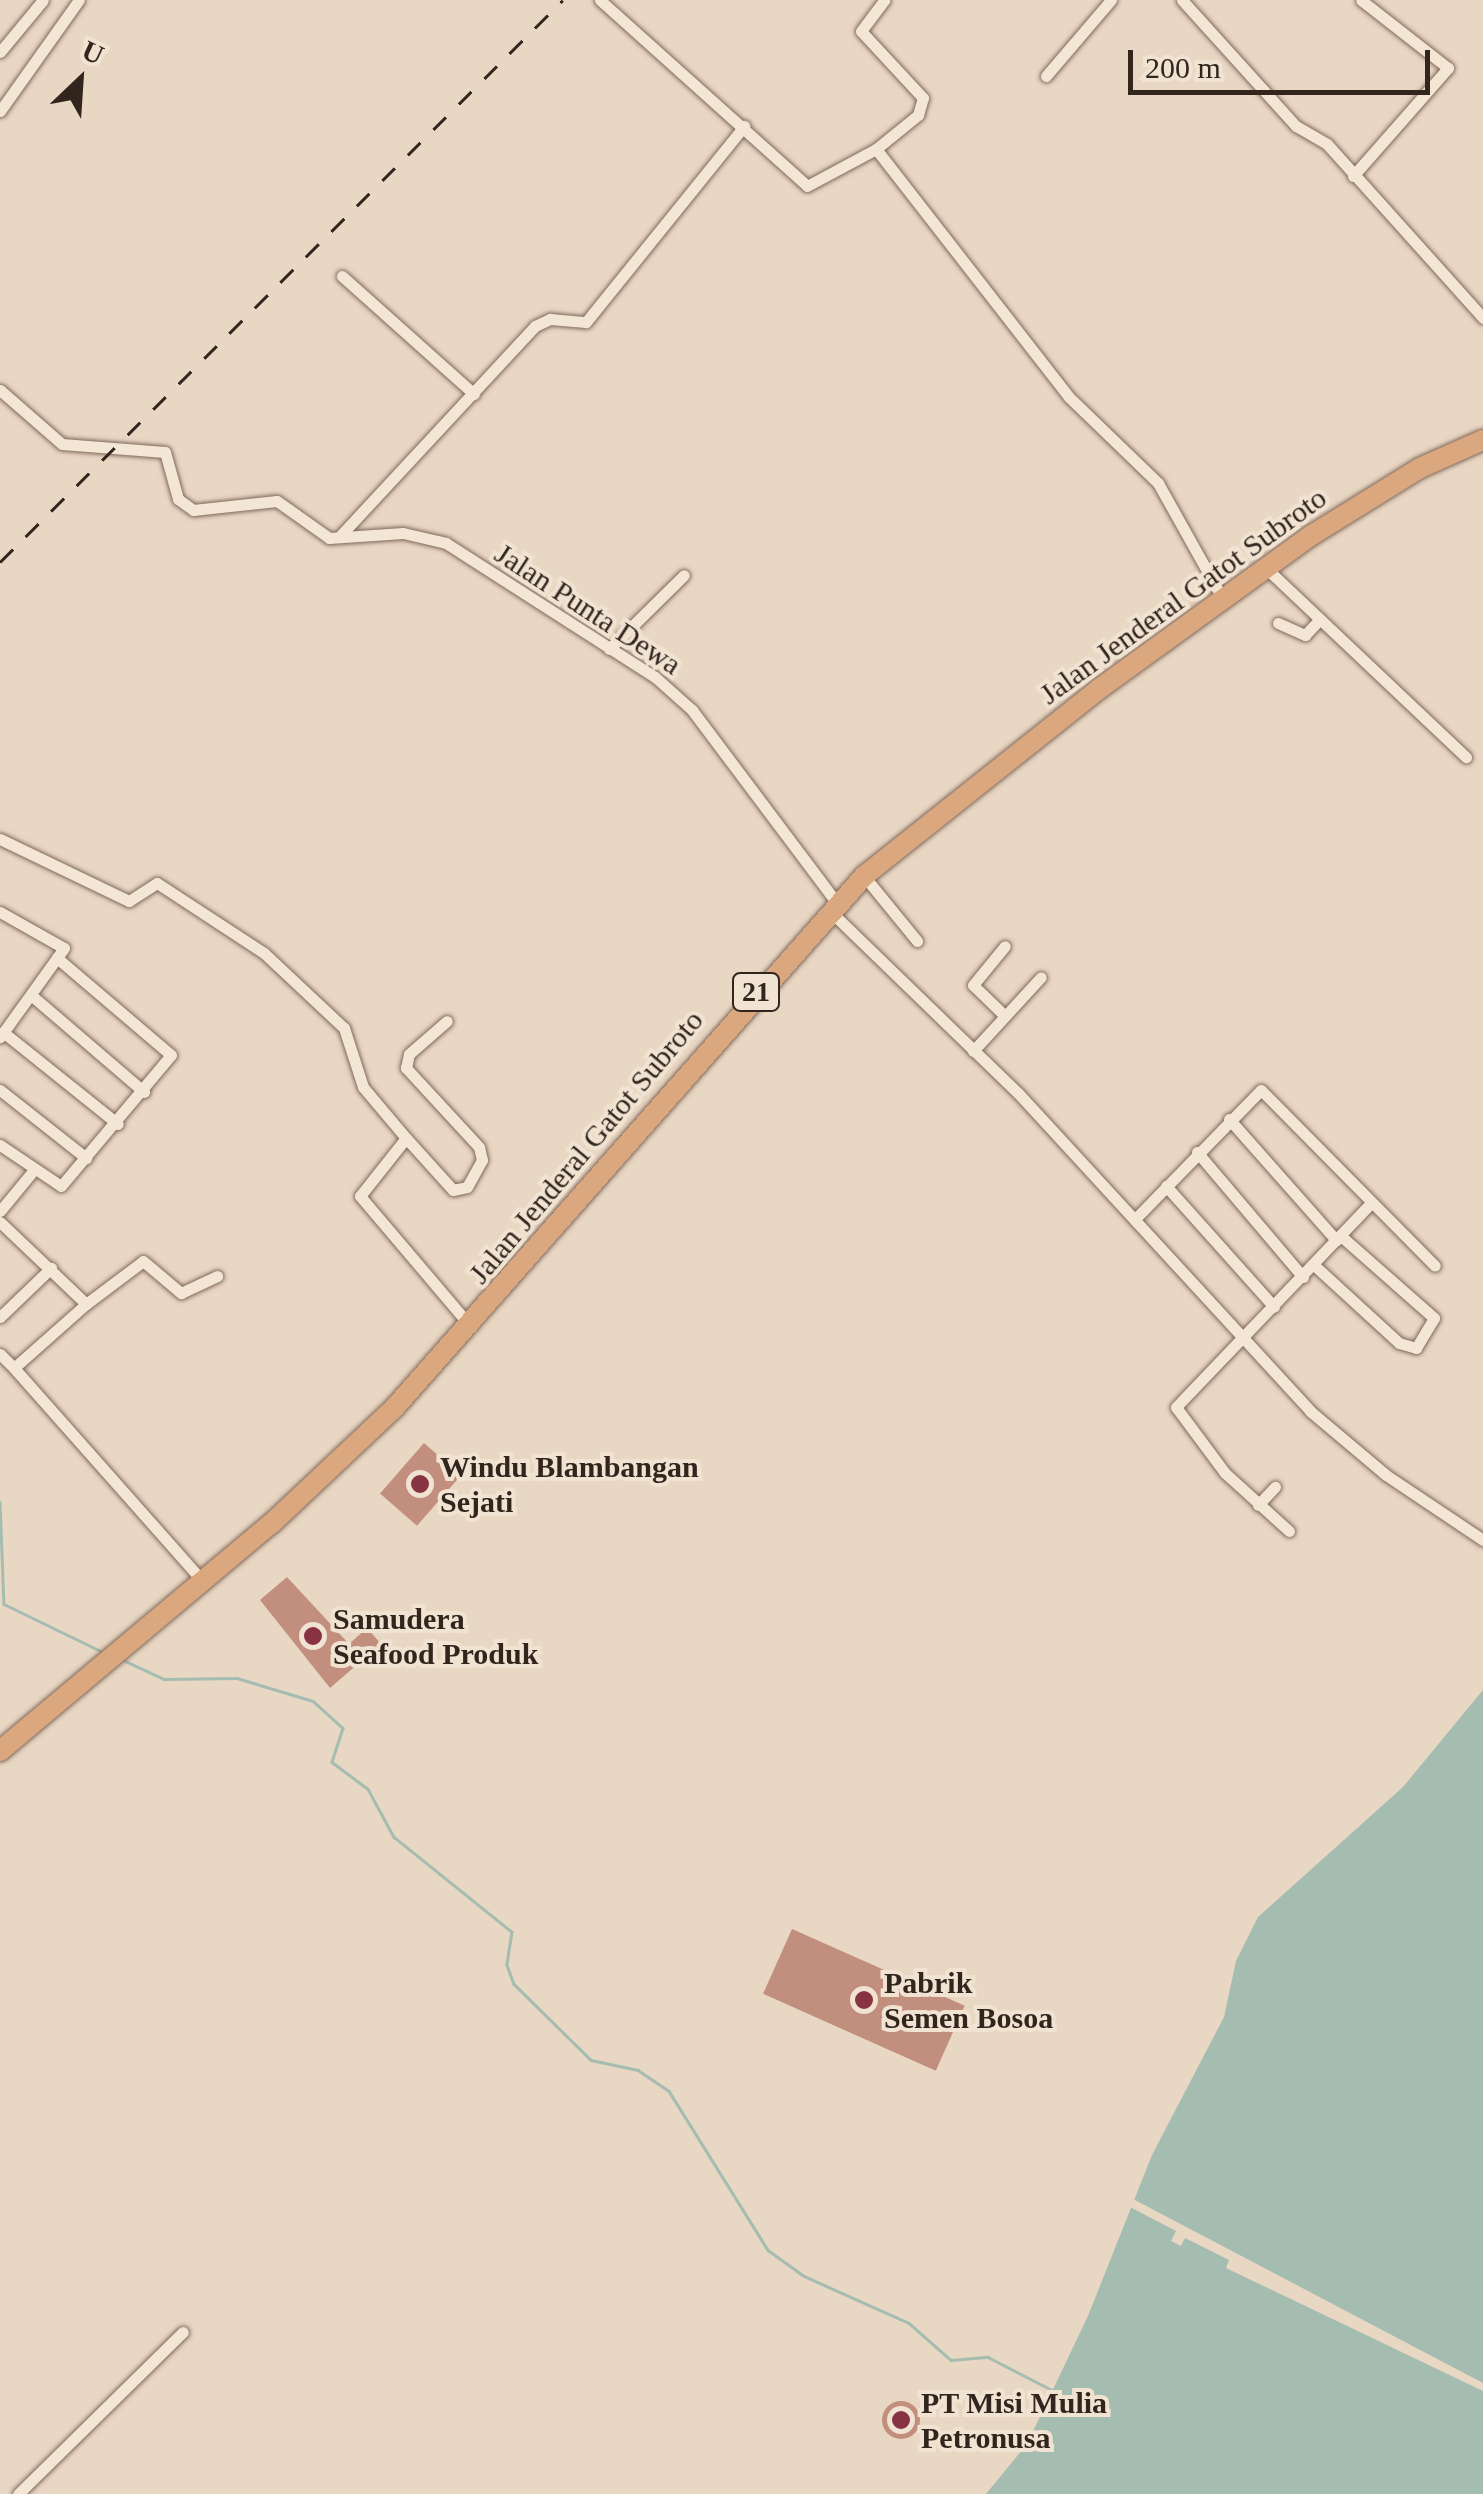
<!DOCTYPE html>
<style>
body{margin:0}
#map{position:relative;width:1483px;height:2494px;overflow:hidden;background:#e8d7c3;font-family:"Times New Roman",serif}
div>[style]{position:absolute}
.water>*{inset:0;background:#a5bcb1}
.pier>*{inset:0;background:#e8d7c3}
.stream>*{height:2.5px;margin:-1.25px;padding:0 1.25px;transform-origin:1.25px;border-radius:1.25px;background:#a5bcb1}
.building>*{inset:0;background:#c28e7d;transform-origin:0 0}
.round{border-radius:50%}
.roads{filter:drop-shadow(0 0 2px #80695c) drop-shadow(0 0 2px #80695c)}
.minor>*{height:11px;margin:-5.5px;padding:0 5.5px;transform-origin:5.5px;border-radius:5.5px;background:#f4e6d5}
.trunk>*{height:20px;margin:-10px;padding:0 10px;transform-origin:10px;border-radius:10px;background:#dba77e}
.rail>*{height:2.5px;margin-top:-1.25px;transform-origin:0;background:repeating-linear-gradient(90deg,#32251e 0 18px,transparent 0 36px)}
.dots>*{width:28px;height:28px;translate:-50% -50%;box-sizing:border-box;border:5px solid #f1e3d2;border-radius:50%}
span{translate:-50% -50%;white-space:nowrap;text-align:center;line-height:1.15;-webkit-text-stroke:8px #f1e3d2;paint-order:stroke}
.shield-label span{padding:2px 8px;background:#f1e3d2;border:2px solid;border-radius:8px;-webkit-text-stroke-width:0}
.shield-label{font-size:28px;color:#32251e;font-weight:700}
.street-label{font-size:30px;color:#32251e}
.poi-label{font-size:30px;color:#32251e;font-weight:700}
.left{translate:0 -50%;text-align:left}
.north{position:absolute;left:30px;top:30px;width:100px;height:100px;-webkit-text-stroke:8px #f1e3d2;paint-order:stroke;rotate:25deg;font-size:28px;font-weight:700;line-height:40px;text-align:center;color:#32251e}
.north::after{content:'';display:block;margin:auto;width:35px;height:45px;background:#32251e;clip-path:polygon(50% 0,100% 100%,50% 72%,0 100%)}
.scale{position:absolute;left:1128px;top:50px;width:302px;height:45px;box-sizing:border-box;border:5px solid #32251e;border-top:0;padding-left:12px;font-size:30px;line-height:35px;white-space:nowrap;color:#32251e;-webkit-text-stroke:8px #f1e3d2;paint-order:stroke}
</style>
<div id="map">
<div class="water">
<i style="clip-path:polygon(1483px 1690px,1483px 2494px,986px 2494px,1027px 2444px,1088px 2316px,1152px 2155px,1224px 2017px,1236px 1961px,1258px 1917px,1403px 1787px)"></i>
</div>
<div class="pier">
<i style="clip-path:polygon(1133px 2199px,1483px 2383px,1483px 2391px,1226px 2268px,1229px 2260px,1185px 2238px,1181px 2246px,1171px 2241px,1176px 2231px,1130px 2207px)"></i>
</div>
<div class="stream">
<i style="left:0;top:1502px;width:102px;rotate:87.8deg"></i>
<i style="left:4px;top:1604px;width:110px;rotate:25.9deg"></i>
<i style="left:125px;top:1661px;width:43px;rotate:24.8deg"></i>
<i style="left:164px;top:1679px;width:73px;rotate:-0.8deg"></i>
<i style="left:237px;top:1678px;width:79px;rotate:16.8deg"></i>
<i style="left:313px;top:1701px;width:40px;rotate:42deg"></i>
<i style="left:343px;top:1728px;width:36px;rotate:108deg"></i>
<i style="left:332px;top:1762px;width:45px;rotate:36.9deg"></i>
<i style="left:368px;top:1789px;width:55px;rotate:61.6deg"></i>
<i style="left:394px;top:1837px;width:151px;rotate:38.8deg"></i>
<i style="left:512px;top:1932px;width:33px;rotate:99deg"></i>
<i style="left:507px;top:1965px;width:20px;rotate:70deg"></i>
<i style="left:514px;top:1984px;width:108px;rotate:44.6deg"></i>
<i style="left:591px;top:2060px;width:48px;rotate:12deg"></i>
<i style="left:638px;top:2070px;width:37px;rotate:34deg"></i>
<i style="left:669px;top:2091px;width:187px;rotate:58.1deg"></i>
<i style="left:768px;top:2250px;width:44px;rotate:35.8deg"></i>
<i style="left:804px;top:2276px;width:115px;rotate:24.1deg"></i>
<i style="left:909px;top:2323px;width:56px;rotate:41.4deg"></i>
<i style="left:951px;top:2360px;width:37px;rotate:-5deg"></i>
<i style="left:988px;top:2357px;width:72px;rotate:27.3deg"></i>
</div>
<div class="building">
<i style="left:424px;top:1443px;width:49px;height:67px;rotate:41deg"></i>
<i style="clip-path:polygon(287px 1577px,349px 1644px,367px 1628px,381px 1644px,330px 1688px,260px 1600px)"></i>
<i style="left:792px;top:1929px;width:189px;height:71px;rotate:24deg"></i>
<i class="round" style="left:882px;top:2401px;width:38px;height:38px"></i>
</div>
<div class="roads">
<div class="minor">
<i style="left:600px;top:0;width:278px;rotate:41.9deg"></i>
<i style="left:807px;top:186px;width:78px;rotate:-28.2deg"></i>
<i style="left:876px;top:149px;width:314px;rotate:52.1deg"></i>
<i style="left:1069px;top:397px;width:124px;rotate:44deg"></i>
<i style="left:1158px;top:483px;width:135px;rotate:60.8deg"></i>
<i style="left:1182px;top:0;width:170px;rotate:47.9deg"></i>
<i style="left:1296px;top:126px;width:36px;rotate:30deg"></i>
<i style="left:1327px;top:144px;width:234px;rotate:48.1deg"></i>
<i style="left:0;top:52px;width:67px;rotate:-50.4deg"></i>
<i style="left:1046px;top:76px;width:100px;rotate:-49.5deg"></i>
<i style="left:0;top:111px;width:136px;rotate:-54.6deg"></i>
<i style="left:876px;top:149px;width:54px;rotate:-39deg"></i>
<i style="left:918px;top:115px;width:18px;rotate:-74deg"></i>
<i style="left:923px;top:98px;width:91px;rotate:-132.8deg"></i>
<i style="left:861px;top:31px;width:39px;rotate:-53deg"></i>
<i style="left:1353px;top:176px;width:144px;rotate:-48.7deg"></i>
<i style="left:1448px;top:68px;width:110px;rotate:-142deg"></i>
<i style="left:342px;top:276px;width:177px;rotate:41.8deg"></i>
<i style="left:0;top:390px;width:82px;rotate:41.1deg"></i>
<i style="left:62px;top:444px;width:103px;rotate:4.4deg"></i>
<i style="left:165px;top:452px;width:49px;rotate:74.5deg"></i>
<i style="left:178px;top:499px;width:19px;rotate:36deg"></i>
<i style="left:193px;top:510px;width:84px;rotate:-6.1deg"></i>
<i style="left:277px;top:501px;width:64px;rotate:35.4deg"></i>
<i style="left:329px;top:538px;width:74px;rotate:-3.9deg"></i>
<i style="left:403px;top:533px;width:44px;rotate:13.1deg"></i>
<i style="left:446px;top:543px;width:248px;rotate:32.7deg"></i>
<i style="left:655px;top:677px;width:50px;rotate:41.7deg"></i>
<i style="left:692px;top:710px;width:241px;rotate:53.1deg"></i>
<i style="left:339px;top:537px;width:288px;rotate:-47.1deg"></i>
<i style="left:535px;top:326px;width:17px;rotate:-25deg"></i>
<i style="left:550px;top:319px;width:36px;rotate:5deg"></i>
<i style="left:586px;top:322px;width:252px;rotate:-51.1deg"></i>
<i style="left:1267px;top:569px;width:274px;rotate:43.4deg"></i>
<i style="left:1278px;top:623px;width:30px;rotate:24deg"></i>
<i style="left:1305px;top:635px;width:22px;rotate:-47deg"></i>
<i style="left:609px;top:649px;width:105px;rotate:-44.6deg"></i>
<i style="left:0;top:839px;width:143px;rotate:25.7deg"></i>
<i style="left:129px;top:901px;width:33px;rotate:-33deg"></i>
<i style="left:157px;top:883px;width:128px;rotate:33.2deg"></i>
<i style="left:264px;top:953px;width:110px;rotate:43.2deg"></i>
<i style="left:344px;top:1028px;width:62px;rotate:72.1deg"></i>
<i style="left:363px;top:1087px;width:67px;rotate:49.9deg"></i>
<i style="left:406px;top:1138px;width:74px;rotate:128.4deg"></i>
<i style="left:360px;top:1196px;width:172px;rotate:49.7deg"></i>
<i style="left:864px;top:876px;width:84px;rotate:50.8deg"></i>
<i style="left:829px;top:910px;width:263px;rotate:44.1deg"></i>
<i style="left:1018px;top:1093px;width:432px;rotate:47.4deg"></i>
<i style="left:1310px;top:1411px;width:99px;rotate:40.1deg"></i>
<i style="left:1386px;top:1475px;width:117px;rotate:33.8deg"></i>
<i style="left:0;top:912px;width:73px;rotate:29.4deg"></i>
<i style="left:64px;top:948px;width:110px;rotate:125.7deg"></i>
<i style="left:31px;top:995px;width:149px;rotate:40.6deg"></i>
<i style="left:1004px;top:1015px;width:43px;rotate:-135.9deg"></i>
<i style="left:973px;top:985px;width:50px;rotate:-50.6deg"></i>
<i style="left:3px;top:1032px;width:147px;rotate:38.7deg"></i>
<i style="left:973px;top:1051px;width:100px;rotate:-47.4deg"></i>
<i style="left:0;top:1090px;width:110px;rotate:38.3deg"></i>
<i style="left:1229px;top:1119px;width:162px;rotate:48.5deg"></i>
<i style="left:406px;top:1138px;width:70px;rotate:47.9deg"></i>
<i style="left:453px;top:1190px;width:14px;rotate:-12deg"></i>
<i style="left:467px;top:1187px;width:31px;rotate:-61deg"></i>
<i style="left:482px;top:1160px;width:13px;rotate:-103deg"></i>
<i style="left:479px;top:1147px;width:108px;rotate:-132.7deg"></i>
<i style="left:406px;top:1068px;width:14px;rotate:-78deg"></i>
<i style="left:409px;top:1054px;width:50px;rotate:-41deg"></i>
<i style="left:0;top:1145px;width:73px;rotate:33.9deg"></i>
<i style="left:61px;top:1186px;width:171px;rotate:-50deg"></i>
<i style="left:171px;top:1055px;width:150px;rotate:-139.6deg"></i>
<i style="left:1197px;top:1152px;width:164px;rotate:49.7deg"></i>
<i style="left:1166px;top:1186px;width:162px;rotate:48.2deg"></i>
<i style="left:0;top:1211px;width:52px;rotate:-50.5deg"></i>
<i style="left:1135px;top:1219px;width:180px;rotate:-45.7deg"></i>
<i style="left:1261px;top:1090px;width:247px;rotate:45.3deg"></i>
<i style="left:0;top:1222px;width:119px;rotate:43.6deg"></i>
<i style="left:86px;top:1304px;width:96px;rotate:138.4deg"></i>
<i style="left:14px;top:1368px;width:286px;rotate:48.5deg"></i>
<i style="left:1315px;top:1266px;width:114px;rotate:42.5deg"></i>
<i style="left:1399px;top:1343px;width:18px;rotate:16deg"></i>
<i style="left:1416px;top:1348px;width:35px;rotate:-59deg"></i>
<i style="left:1434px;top:1318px;width:125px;rotate:-138.6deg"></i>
<i style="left:86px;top:1304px;width:71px;rotate:-37deg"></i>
<i style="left:143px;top:1261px;width:50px;rotate:40.1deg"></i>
<i style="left:181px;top:1293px;width:40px;rotate:-25deg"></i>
<i style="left:0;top:1317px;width:71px;rotate:-43.9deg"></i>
<i style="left:0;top:1354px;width:20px;rotate:45deg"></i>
<i style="left:1258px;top:1505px;width:25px;rotate:-47deg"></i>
<i style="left:1289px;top:1531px;width:86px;rotate:-137.8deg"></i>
<i style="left:1225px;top:1473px;width:82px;rotate:-126.6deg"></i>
<i style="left:1176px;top:1407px;width:281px;rotate:-46.3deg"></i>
<i style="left:18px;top:2494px;width:231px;rotate:-44.5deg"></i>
</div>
<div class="trunk">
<i style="left:0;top:1751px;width:354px;rotate:-40deg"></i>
<i style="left:271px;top:1524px;width:172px;rotate:-43.3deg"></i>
<i style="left:396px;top:1406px;width:707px;rotate:-48.55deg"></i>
<i style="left:864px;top:876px;width:300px;rotate:-38.5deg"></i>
<i style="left:1099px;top:689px;width:263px;rotate:-35.9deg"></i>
<i style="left:1312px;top:535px;width:127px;rotate:-31.8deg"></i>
<i style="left:1420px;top:468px;width:69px;rotate:-24deg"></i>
</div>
</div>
<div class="rail">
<i style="left:0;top:562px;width:795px;rotate:-44.95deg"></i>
</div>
<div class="dots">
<i style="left:420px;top:1484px;background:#883342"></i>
<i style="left:313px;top:1636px;background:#883342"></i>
<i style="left:864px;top:2000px;background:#883342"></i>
<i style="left:901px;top:2420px;background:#883342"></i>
</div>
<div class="shield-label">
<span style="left:756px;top:992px">21</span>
</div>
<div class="street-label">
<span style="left:1183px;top:596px;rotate:-36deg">Jalan Jenderal Gatot Subroto</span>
<span style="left:588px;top:609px;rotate:33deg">Jalan Punta Dewa</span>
<span style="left:586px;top:1147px;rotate:-50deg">Jalan Jenderal Gatot Subroto</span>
</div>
<div class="poi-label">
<span class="left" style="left:440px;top:1484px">Windu Blambangan<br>Sejati</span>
<span class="left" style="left:333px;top:1636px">Samudera<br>Seafood Produk</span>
<span class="left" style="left:884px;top:2000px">Pabrik<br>Semen Bosoa</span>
<span class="left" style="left:921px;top:2420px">PT Misi Mulia<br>Petronusa</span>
</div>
<div class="north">U</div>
<div class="scale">200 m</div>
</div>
